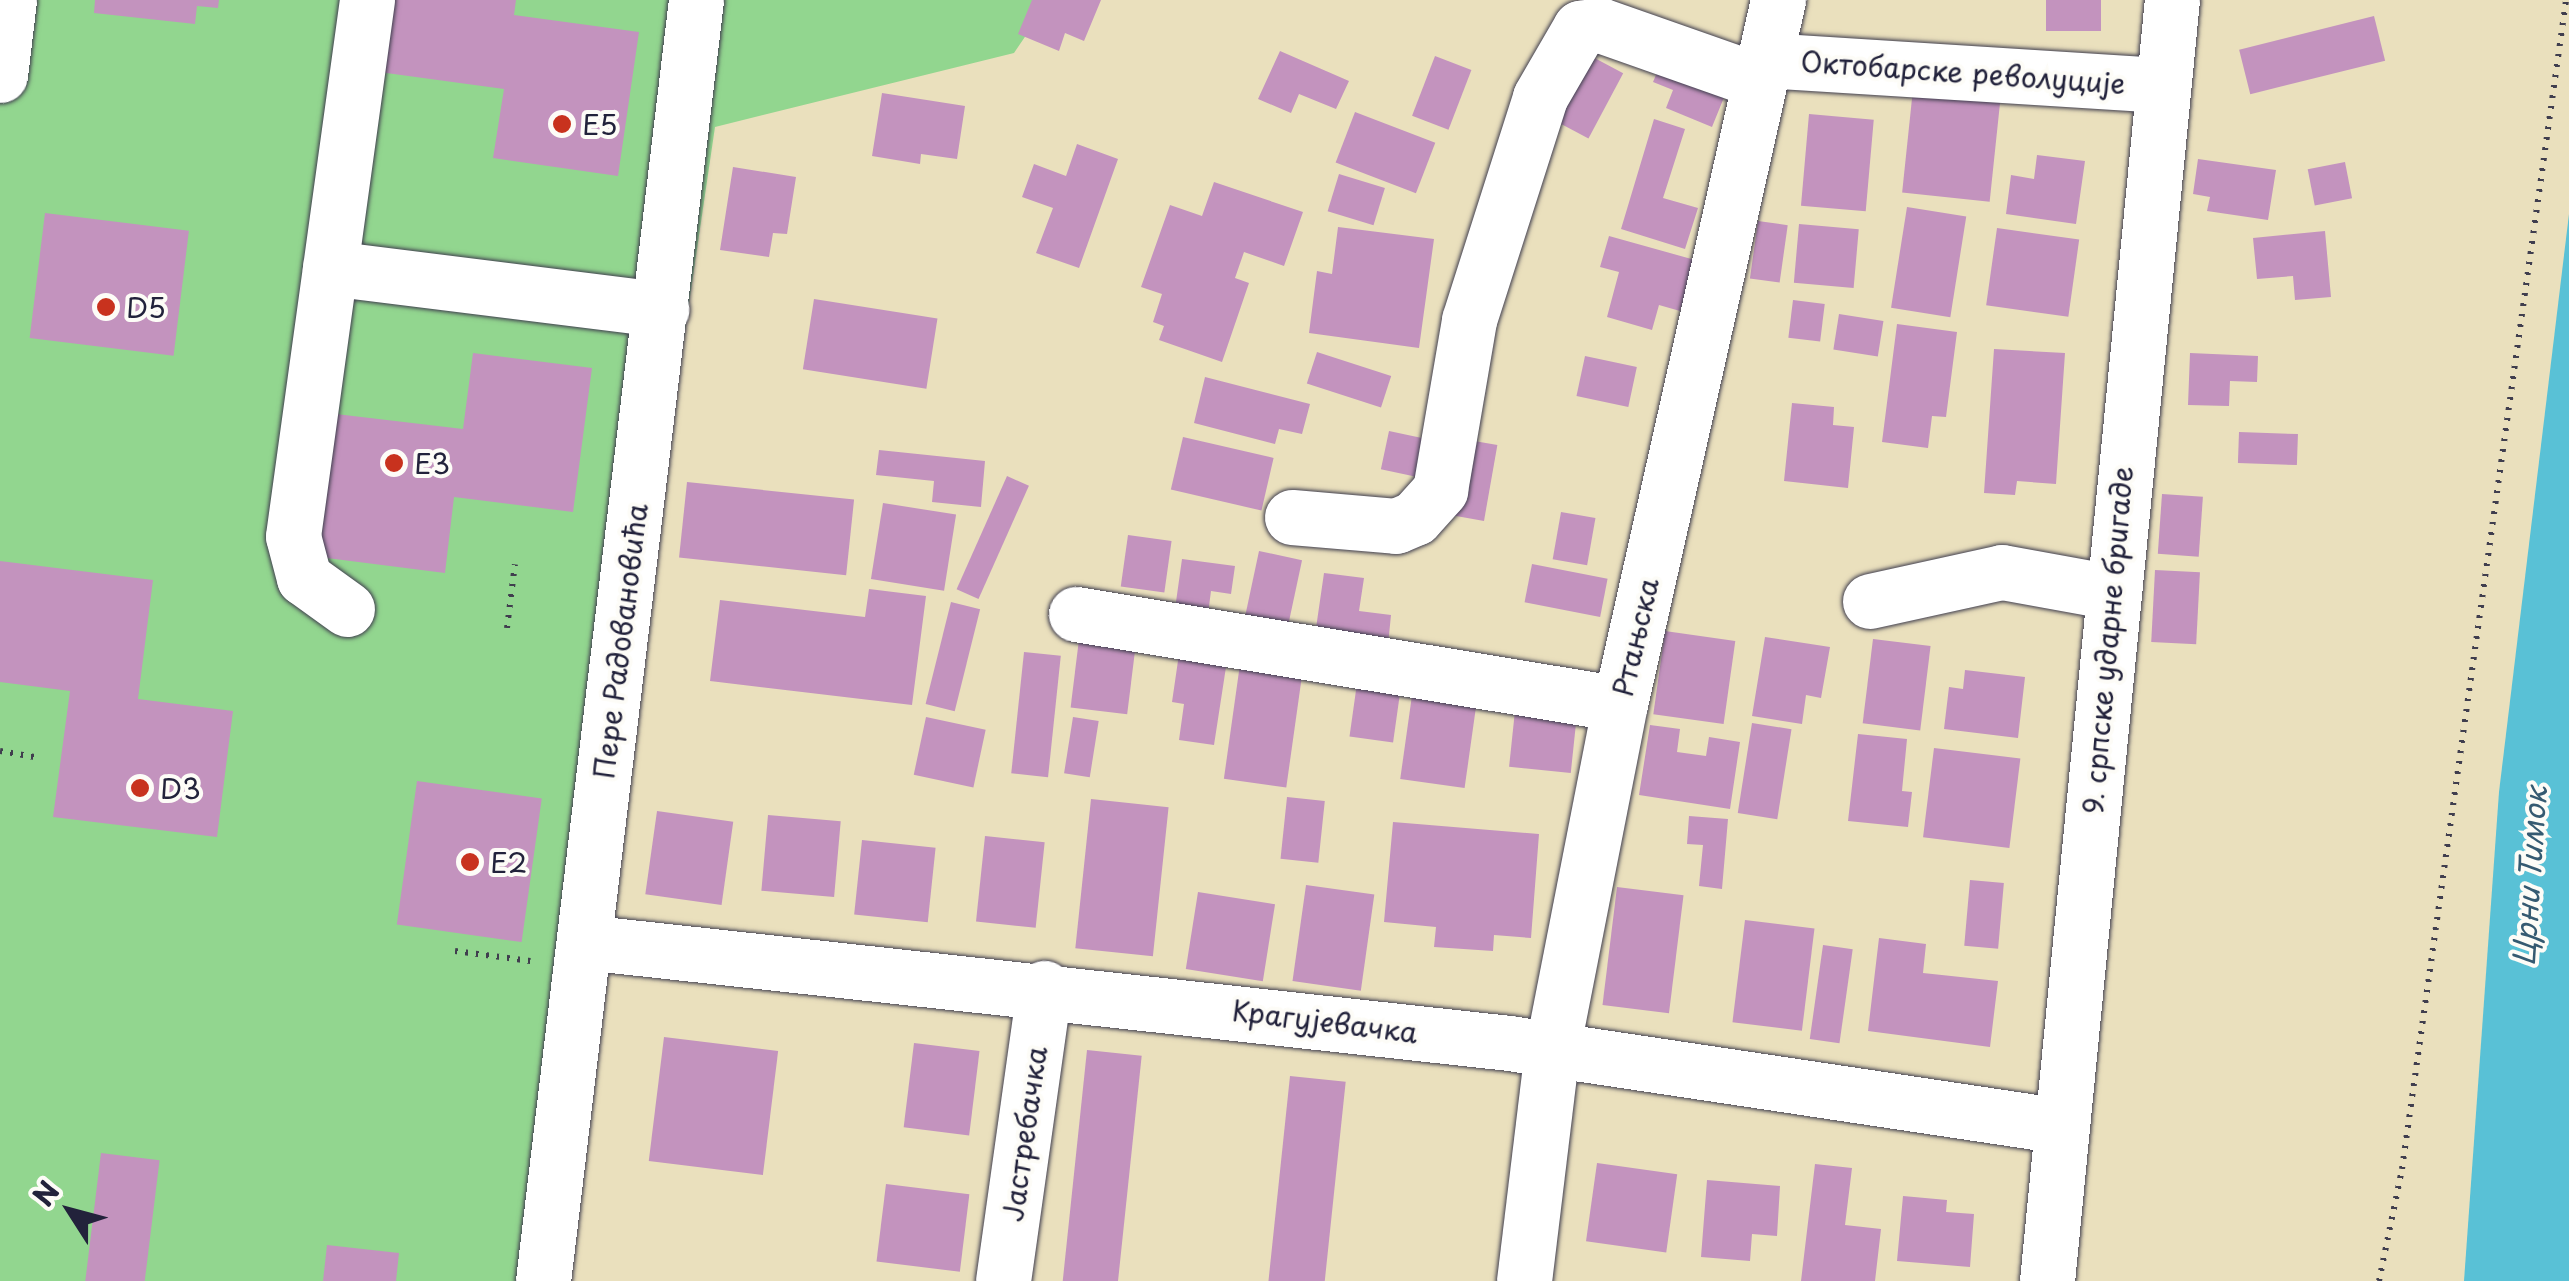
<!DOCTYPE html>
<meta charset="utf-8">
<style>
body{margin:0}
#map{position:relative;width:2569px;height:1281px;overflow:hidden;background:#eae0bd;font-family:"Playpen Sans",sans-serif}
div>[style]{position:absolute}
.green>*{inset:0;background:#92d68f}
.water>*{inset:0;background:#59c1d6}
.building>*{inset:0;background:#c393be;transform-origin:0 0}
.path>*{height:6px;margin-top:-3px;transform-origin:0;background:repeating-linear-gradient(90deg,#403e4e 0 2.5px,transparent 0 10.5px)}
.roads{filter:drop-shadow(0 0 2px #403e4e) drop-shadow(0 0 2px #403e4e)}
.minor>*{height:55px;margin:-27.5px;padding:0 27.5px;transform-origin:27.5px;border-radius:27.5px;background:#fff}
.dots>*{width:28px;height:28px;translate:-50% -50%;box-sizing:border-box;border:5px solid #fdfcf7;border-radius:50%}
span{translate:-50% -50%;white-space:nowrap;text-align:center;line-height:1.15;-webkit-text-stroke:8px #fdfcf7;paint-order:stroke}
.street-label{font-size:28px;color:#22223b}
.poi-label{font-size:28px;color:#22223b}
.left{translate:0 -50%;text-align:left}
.water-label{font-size:30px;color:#355a71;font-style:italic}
.north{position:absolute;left:20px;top:1161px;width:100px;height:100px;-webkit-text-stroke:8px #fdfcf7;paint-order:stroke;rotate:306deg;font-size:28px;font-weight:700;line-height:40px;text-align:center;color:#22223b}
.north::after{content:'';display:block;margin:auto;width:35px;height:45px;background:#22223b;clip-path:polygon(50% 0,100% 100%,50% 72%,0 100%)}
</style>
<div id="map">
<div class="green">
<i style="clip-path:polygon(0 0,1050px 0,1014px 53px,715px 127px,545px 1281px,0 1281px)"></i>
</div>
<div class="water">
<i style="clip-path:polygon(2569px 214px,2569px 1281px,2464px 1281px,2499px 792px)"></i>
</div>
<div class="building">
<i style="clip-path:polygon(95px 0,219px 0,218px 8px,197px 6px,195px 24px,94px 13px)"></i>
<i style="clip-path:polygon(389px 0,516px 0,514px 15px,639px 32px,618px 176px,493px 158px,504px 89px,379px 72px)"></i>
<i style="clip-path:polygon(1032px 0,1101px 0,1084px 41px,1065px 33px,1059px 51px,1018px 34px)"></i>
<i style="left:2046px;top:0;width:55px;height:31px"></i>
<i style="left:2374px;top:16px;width:46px;height:139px;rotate:76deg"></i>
<i style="clip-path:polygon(1280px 51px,1349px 81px,1336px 109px,1299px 94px,1291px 113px,1258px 99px)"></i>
<i style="left:1587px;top:54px;width:41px;height:74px;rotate:28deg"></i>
<i style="left:1435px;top:56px;width:39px;height:64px;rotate:21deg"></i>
<i style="clip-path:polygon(1661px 63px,1727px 90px,1712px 127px,1666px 108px,1673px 90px,1653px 82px)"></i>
<i style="left:1913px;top:89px;width:88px;height:104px;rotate:6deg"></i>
<i style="clip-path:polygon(882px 93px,965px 106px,957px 159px,921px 154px,920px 164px,872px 156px)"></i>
<i style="left:1355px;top:112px;width:86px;height:54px;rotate:21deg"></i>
<i style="left:1809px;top:114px;width:65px;height:92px;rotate:5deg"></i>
<i style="clip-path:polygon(1654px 119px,1685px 129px,1663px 198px,1698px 208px,1685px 249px,1621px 229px)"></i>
<i style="clip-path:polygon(1077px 144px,1118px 159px,1079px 268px,1036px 253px,1053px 208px,1022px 197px,1034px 164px,1066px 176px)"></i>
<i style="clip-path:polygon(2037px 155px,2085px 161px,2076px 224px,2006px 214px,2011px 175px,2034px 179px)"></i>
<i style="clip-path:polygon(2198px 159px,2276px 170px,2268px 220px,2207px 211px,2210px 197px,2193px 194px)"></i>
<i style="left:2345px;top:162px;width:37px;height:38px;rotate:79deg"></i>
<i style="clip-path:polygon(733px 167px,796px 177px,787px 234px,773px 233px,769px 257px,720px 250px)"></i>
<i style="left:1339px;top:174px;width:48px;height:39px;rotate:17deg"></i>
<i style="clip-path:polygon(1214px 182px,1303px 212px,1284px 266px,1244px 252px,1235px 278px,1249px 283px,1222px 362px,1159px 340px,1164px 326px,1153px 322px,1162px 294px,1141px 287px,1170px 205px,1202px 216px)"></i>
<i style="left:1907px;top:207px;width:60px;height:102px;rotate:9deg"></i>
<i style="left:45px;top:213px;width:145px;height:126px;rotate:7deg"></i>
<i style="left:1758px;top:221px;width:30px;height:58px;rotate:8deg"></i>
<i style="left:1799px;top:224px;width:60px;height:59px;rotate:5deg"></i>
<i style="clip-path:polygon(1338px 227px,1434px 239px,1419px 348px,1309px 333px,1317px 271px,1332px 274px)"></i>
<i style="left:1997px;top:228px;width:83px;height:78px;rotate:8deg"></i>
<i style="clip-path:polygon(2325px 231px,2331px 297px,2295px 300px,2293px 276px,2257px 279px,2253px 238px)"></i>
<i style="clip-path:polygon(1609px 236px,1695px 260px,1680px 311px,1659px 305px,1652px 330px,1607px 317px,1619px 272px,1600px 267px)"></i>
<i style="left:814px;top:299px;width:125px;height:71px;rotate:9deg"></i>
<i style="left:1793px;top:300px;width:32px;height:38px;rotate:7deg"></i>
<i style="left:1839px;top:314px;width:45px;height:36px;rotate:9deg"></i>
<i style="clip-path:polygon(1897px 324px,1957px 332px,1946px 417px,1932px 416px,1928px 448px,1882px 442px)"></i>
<i style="clip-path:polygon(1994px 349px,2065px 353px,2056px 484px,2017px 481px,2015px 495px,1984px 493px)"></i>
<i style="left:1317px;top:352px;width:78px;height:33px;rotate:18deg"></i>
<i style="clip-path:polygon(473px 353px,592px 368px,573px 512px,454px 497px,445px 573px,319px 557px,336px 414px,463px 429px)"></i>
<i style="clip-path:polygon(2190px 353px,2258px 356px,2257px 382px,2230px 381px,2229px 406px,2188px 405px)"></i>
<i style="left:1585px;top:356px;width:53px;height:41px;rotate:12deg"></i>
<i style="clip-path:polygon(1205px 377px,1310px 404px,1302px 434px,1279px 429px,1275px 444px,1194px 423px)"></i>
<i style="clip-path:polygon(1792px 403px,1834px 407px,1833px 425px,1854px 427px,1848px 488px,1784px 481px)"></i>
<i style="left:1389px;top:431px;width:42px;height:39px;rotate:12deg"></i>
<i style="left:2239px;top:432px;width:59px;height:31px;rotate:2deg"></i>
<i style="left:1183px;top:437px;width:93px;height:54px;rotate:13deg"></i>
<i style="left:1457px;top:438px;width:41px;height:77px;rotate:10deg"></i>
<i style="clip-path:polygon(879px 450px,985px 461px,981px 507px,932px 502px,934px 481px,876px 475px)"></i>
<i style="left:1007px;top:476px;width:24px;height:124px;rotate:24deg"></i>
<i style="left:687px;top:482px;width:168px;height:76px;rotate:6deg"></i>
<i style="left:2162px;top:494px;width:41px;height:60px;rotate:4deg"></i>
<i style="left:883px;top:503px;width:74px;height:77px;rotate:9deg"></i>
<i style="left:1561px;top:512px;width:35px;height:48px;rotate:10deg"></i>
<i style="left:1128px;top:535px;width:44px;height:52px;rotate:8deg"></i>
<i style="left:1259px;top:551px;width:44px;height:70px;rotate:12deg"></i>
<i style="clip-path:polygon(1182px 559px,1235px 566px,1231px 594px,1211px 591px,1208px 614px,1175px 609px)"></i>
<i style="clip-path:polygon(0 561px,153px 580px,138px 699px,233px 711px,217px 837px,53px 817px,70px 691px,0 682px)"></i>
<i style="left:1532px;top:564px;width:77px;height:39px;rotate:11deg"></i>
<i style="left:2155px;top:570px;width:45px;height:72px;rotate:3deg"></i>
<i style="clip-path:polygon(1324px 573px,1364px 578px,1359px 611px,1391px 615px,1388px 645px,1315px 635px)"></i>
<i style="clip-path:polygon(869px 589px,926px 596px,912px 705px,710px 681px,720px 600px,865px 617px)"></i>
<i style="left:951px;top:602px;width:30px;height:105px;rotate:14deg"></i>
<i style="left:1080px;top:631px;width:57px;height:77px;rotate:7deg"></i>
<i style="left:1665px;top:631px;width:71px;height:84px;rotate:8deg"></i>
<i style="clip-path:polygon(1765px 637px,1830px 647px,1821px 698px,1806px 695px,1802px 724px,1752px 716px)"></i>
<i style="left:1873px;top:639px;width:58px;height:85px;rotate:7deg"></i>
<i style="clip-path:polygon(1180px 647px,1228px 654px,1214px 745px,1179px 740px,1184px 704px,1172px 702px)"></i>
<i style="left:1024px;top:652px;width:37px;height:122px;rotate:6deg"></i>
<i style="left:1241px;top:657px;width:63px;height:123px;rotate:8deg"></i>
<i style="clip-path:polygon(1965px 670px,2025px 677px,2018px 738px,1944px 729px,1949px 687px,1963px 689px)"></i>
<i style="left:1358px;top:676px;width:44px;height:61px;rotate:8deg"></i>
<i style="left:1414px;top:681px;width:65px;height:99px;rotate:8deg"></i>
<i style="left:1516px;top:701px;width:62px;height:66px;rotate:6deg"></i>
<i style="left:926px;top:717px;width:61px;height:59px;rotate:12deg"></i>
<i style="left:1073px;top:717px;width:26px;height:57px;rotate:9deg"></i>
<i style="left:1752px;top:723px;width:40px;height:91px;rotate:9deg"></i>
<i style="clip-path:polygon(1650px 725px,1680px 729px,1677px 752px,1706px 756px,1709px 737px,1740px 742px,1730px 809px,1639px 795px)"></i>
<i style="clip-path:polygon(1858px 734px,1907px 739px,1902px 791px,1912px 792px,1908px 827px,1848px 821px)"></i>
<i style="left:1934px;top:748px;width:87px;height:90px;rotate:7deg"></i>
<i style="left:417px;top:781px;width:126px;height:145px;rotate:8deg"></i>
<i style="left:1287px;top:797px;width:38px;height:62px;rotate:6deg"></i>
<i style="left:1091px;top:799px;width:78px;height:150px;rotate:6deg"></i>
<i style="left:657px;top:811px;width:77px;height:84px;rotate:8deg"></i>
<i style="left:768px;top:815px;width:73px;height:76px;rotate:5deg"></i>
<i style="clip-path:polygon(1689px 816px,1728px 819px,1722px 889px,1699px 886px,1703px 845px,1687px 844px)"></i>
<i style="clip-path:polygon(1393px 822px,1539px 834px,1531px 938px,1494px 935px,1493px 951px,1434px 947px,1436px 927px,1384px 922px)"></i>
<i style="left:985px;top:836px;width:60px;height:86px;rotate:6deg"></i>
<i style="left:862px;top:840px;width:74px;height:75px;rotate:6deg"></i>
<i style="left:1970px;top:880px;width:34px;height:66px;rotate:5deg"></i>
<i style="left:1306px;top:885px;width:69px;height:97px;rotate:8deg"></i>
<i style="left:1617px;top:887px;width:67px;height:119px;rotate:7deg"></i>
<i style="left:1198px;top:892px;width:78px;height:78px;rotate:9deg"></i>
<i style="left:1745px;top:920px;width:70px;height:103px;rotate:7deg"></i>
<i style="clip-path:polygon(1879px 938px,1926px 944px,1923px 973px,1998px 981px,1990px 1047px,1868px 1031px)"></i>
<i style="left:1823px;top:945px;width:30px;height:95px;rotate:8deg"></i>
<i style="left:664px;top:1037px;width:115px;height:125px;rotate:7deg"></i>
<i style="left:914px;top:1043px;width:66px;height:85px;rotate:7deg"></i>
<i style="left:1087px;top:1050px;width:55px;height:233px;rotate:6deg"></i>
<i style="left:1290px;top:1076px;width:56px;height:207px;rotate:6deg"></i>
<i style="left:101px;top:1153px;width:59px;height:129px;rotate:7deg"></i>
<i style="left:1597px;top:1163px;width:81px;height:79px;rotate:8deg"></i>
<i style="clip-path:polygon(1815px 1164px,1852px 1168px,1845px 1225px,1881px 1229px,1875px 1281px,1801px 1281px)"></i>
<i style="clip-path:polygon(1707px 1180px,1780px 1186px,1777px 1236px,1752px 1234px,1750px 1261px,1701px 1257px)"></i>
<i style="left:886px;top:1184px;width:84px;height:78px;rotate:7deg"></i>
<i style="clip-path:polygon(1903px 1196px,1947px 1200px,1946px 1212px,1974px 1214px,1970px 1267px,1897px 1261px)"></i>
<i style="clip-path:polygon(327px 1245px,399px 1253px,396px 1281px,323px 1281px)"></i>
</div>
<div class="path">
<i style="left:507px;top:628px;width:64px;rotate:-82.9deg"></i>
<i style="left:0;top:751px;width:35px;rotate:10deg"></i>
<i style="left:455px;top:951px;width:76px;rotate:7.6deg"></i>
<i style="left:2379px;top:1281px;width:114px;rotate:-78.4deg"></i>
<i style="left:2402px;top:1169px;width:1180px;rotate:-82.01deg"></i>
</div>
<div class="roads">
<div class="minor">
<i style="left:1764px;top:60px;width:400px;rotate:3.6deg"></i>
<i style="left:0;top:75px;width:76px;rotate:-83.2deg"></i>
<i style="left:330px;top:268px;width:334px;rotate:7.1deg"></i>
<i style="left:1292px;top:517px;width:104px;rotate:4.9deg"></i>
<i style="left:1396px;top:526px;width:21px;rotate:-23deg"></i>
<i style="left:1415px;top:518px;width:38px;rotate:-48deg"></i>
<i style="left:1440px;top:490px;width:172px;rotate:-80.3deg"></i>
<i style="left:1469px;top:320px;width:234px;rotate:-72.3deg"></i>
<i style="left:1540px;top:97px;width:80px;rotate:-59.9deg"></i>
<i style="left:1580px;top:28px;width:20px;rotate:-9deg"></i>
<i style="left:1600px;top:25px;width:169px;rotate:19.4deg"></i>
<i style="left:1870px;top:601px;width:135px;rotate:-12.4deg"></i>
<i style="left:2002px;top:572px;width:112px;rotate:10.3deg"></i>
<i style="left:347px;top:609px;width:53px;rotate:-144.2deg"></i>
<i style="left:304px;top:578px;width:43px;rotate:-104.7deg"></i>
<i style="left:293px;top:536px;width:541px;rotate:-82.14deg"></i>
<i style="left:1076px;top:614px;width:551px;rotate:9.39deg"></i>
<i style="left:584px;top:942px;width:930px;rotate:6.23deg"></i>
<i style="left:1509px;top:1043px;width:559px;rotate:8.54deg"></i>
<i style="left:543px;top:1281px;width:1290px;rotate:-83.19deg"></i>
<i style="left:1003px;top:1281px;width:296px;rotate:-82deg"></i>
<i style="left:1524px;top:1281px;width:233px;rotate:-83.1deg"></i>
<i style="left:1552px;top:1050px;width:353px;rotate:-78.9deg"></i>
<i style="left:1620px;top:704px;width:722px;rotate:-77.35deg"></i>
<i style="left:2047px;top:1281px;width:1287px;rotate:-84.43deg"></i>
</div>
</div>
<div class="dots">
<i style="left:562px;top:124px;background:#c8321e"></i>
<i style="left:106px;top:307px;background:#c8321e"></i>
<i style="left:394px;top:463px;background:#c8321e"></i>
<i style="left:140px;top:788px;background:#c8321e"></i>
<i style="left:470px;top:862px;background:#c8321e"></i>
</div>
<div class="street-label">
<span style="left:1963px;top:72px;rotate:4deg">Октобарске револуције</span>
<span style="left:1635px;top:637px;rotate:-77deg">Ртањска</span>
<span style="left:2107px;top:640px;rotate:-85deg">9. српске ударне бригаде</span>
<span style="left:620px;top:641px;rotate:-83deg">Пере Радовановића</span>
<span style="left:1325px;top:1021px;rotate:7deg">Крагујевачка</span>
<span style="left:1024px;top:1134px;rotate:-82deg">Јастребачка</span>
</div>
<div class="poi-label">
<span class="left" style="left:582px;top:124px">E5</span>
<span class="left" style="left:126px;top:307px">D5</span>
<span class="left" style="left:414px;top:463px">E3</span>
<span class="left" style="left:160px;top:788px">D3</span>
<span class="left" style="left:490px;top:862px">E2</span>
</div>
<div class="water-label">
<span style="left:2529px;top:876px;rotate:-86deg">Црни Тимок</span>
</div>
<div class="north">N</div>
</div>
